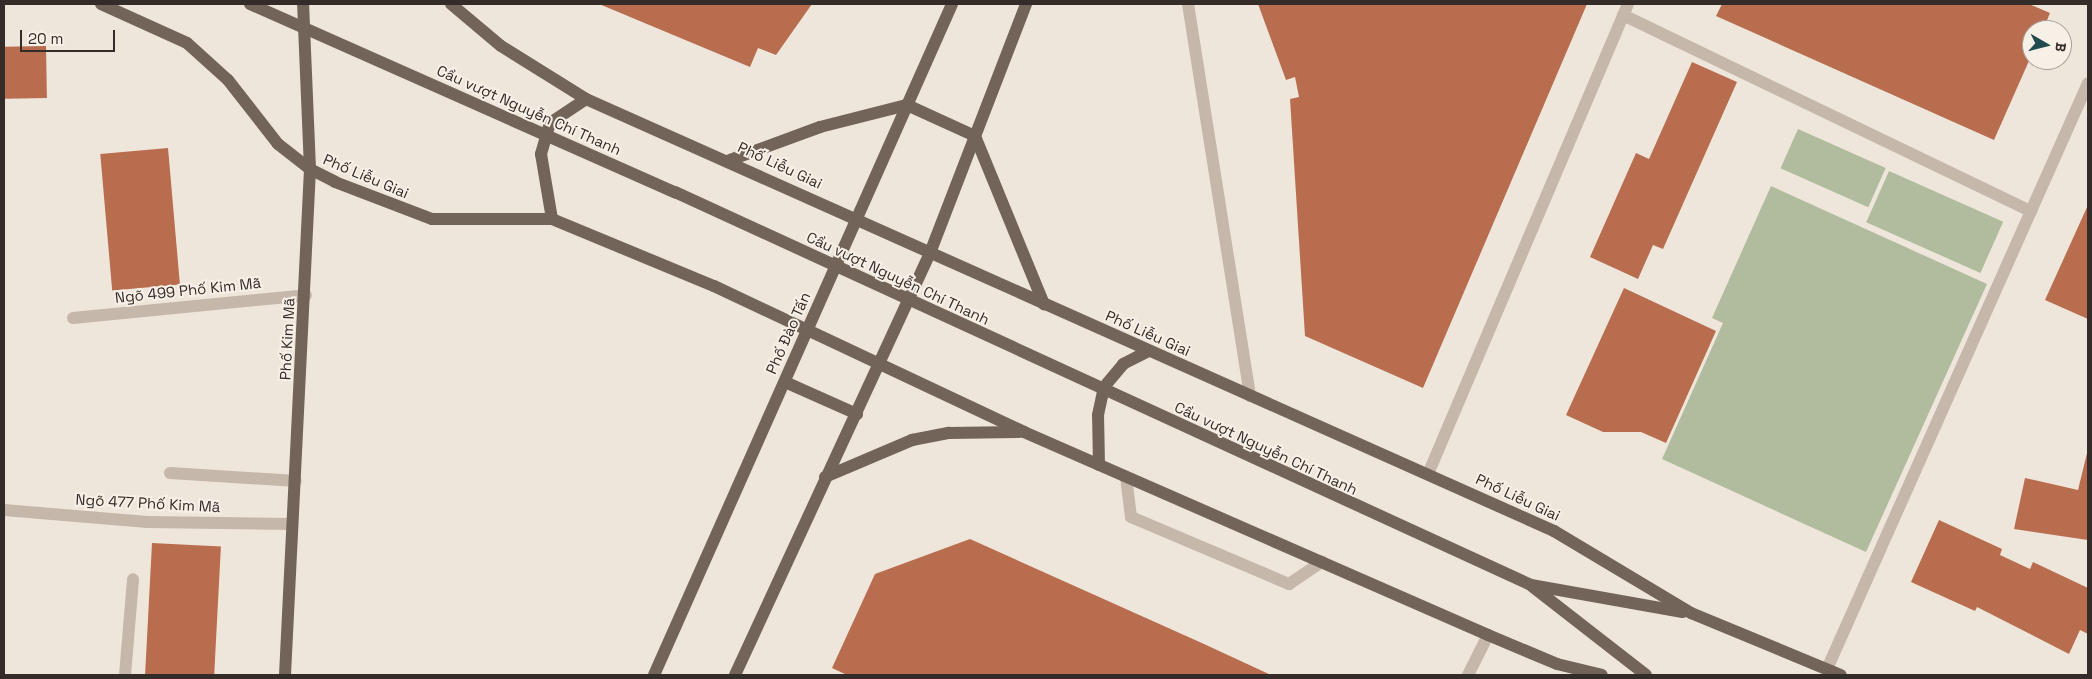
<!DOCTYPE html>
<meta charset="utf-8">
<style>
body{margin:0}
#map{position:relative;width:2092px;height:679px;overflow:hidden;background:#efe6db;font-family:"Space Grotesk",sans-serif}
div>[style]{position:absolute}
.green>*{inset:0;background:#b0bc9d;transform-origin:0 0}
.building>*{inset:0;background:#b86d4f;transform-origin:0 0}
.minor>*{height:12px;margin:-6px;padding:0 6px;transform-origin:6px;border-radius:6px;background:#c5b7a9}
.major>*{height:12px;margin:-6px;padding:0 6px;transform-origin:6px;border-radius:6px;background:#73645a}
.major-bridge>*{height:12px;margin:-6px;padding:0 6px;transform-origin:6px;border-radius:6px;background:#73645a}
span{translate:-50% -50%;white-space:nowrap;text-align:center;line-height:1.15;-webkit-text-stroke:4px #f7f0e7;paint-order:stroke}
.street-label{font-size:15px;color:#332c28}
.frame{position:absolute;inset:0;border:5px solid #332c28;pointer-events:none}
.north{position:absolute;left:2022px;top:20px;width:50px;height:50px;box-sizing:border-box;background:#f7f0e7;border:1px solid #a9a29b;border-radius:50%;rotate:98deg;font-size:14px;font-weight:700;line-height:20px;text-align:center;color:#332c28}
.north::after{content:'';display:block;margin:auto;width:18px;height:22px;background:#224b50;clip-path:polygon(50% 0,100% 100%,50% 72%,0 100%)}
.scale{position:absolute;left:20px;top:30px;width:95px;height:22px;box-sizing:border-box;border:2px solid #332c28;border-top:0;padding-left:6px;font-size:15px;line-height:18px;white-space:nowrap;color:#332c28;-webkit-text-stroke:4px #f7f0e7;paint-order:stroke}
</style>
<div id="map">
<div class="green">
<i style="left:1798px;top:129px;width:96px;height:43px;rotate:24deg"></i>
<i style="left:1889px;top:171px;width:125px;height:56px;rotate:24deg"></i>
<i style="clip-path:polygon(1771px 186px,1987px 284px,1866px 552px,1662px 459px,1723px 323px,1712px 318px)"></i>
</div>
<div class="building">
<i style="clip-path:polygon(599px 4px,812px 4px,776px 55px,758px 48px,750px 67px)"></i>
<i style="clip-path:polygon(1258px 4px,1587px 4px,1423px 388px,1305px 336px,1290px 99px,1299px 97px,1295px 77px,1286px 80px)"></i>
<i style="clip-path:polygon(1722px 4px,2029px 4px,2050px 13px,2043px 30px,2032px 30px,2032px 54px,1994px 140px,1716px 16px)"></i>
<i style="left:46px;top:46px;width:52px;height:42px;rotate:89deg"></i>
<i style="clip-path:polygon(1692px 62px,1737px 82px,1663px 249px,1653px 245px,1638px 279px,1590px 257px,1636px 153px,1649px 159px)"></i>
<i style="left:168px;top:148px;width:137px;height:68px;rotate:85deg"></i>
<i style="clip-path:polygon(2088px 205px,2088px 319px,2045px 300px)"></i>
<i style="clip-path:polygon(1624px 288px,1716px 331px,1666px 443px,1641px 432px,1603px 432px,1566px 415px)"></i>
<i style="clip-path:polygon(2088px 449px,2088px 540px,2014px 529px,2025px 478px,2078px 490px)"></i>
<i style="clip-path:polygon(1939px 520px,2002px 549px,2000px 555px,2030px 569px,2033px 562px,2088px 588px,2088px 634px,2080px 630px,2069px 654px,1977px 607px,1975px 611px,1911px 582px)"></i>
<i style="clip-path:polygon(970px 539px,1204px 644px,1271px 675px,847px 675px,832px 668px,875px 574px)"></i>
<i style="left:152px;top:543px;width:69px;height:132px;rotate:3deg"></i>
</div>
<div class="minor">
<i style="left:1188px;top:4px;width:397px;rotate:81deg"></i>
<i style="left:1623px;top:15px;width:453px;rotate:25.7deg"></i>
<i style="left:73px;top:318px;width:234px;rotate:-5.6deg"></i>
<i style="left:170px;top:473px;width:126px;rotate:3.6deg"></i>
<i style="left:1428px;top:474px;width:511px;rotate:-66.95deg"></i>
<i style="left:1126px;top:477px;width:40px;rotate:82.9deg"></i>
<i style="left:1131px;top:517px;width:172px;rotate:23deg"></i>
<i style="left:1289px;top:584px;width:40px;rotate:-34deg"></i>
<i style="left:4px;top:510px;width:144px;rotate:4.8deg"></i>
<i style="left:148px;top:522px;width:144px;rotate:0.8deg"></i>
<i style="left:1827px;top:669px;width:641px;rotate:-65.99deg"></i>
<i style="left:125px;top:675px;width:96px;rotate:-85.2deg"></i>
<i style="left:1468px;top:675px;width:45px;rotate:-63.4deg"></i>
</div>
<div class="major">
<i style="left:101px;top:4px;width:94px;rotate:24.4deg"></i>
<i style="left:187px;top:43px;width:55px;rotate:42.1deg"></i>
<i style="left:228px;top:80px;width:81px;rotate:52deg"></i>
<i style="left:278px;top:144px;width:41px;rotate:38deg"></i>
<i style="left:310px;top:169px;width:28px;rotate:27deg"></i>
<i style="left:335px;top:182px;width:104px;rotate:20.9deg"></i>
<i style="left:432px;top:219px;width:120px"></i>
<i style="left:552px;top:219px;width:175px;rotate:22.5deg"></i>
<i style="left:714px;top:286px;width:343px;rotate:25.2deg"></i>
<i style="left:1024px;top:432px;width:506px;rotate:23.63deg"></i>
<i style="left:1488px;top:635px;width:75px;rotate:22.8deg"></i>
<i style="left:1557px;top:664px;width:46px;rotate:13.7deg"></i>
<i style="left:451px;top:4px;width:65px;rotate:40deg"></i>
<i style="left:501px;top:46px;width:100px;rotate:31.9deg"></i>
<i style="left:586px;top:99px;width:1060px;rotate:24.05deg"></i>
<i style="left:1554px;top:531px;width:160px;rotate:30.9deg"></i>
<i style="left:1691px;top:613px;width:162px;rotate:22.5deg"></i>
<i style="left:730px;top:160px;width:96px;rotate:-20.1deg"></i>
<i style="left:820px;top:127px;width:90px;rotate:-14.2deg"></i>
<i style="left:907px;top:105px;width:75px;rotate:24.5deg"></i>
<i style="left:975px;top:136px;width:182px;rotate:67.7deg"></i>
<i style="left:552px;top:219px;width:66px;rotate:-99.6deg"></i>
<i style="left:541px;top:154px;width:32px;rotate:-74deg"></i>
<i style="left:550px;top:123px;width:43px;rotate:-33.7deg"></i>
<i style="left:785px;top:382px;width:79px;rotate:24deg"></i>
<i style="left:1099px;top:465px;width:50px;rotate:-91.1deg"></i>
<i style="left:1098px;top:415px;width:29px;rotate:-78deg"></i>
<i style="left:1104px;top:387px;width:30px;rotate:-50deg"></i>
<i style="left:1123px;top:364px;width:29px;rotate:-27deg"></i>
<i style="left:825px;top:477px;width:95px;rotate:-23deg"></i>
<i style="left:912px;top:440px;width:38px;rotate:-11deg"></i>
<i style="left:949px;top:433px;width:70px;rotate:-0.8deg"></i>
<i style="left:1531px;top:585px;width:154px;rotate:10.1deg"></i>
<i style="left:1533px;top:587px;width:143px;rotate:37.9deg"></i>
<i style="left:285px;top:675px;width:507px;rotate:-87.17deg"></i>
<i style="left:310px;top:169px;width:165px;rotate:-92.4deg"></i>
<i style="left:654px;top:675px;width:734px;rotate:-66.05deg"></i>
<i style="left:735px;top:675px;width:465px;rotate:-65.2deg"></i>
<i style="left:930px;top:253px;width:267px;rotate:-68.9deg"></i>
</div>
<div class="major-bridge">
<i style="left:250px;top:4px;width:465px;rotate:23.9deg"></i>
<i style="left:675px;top:192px;width:942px;rotate:24.66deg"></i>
</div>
<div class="street-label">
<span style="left:529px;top:110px;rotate:24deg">Cầu vượt Nguyễn Chí Thanh</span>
<span style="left:780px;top:165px;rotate:25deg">Phố Liễu Giai</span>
<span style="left:366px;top:176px;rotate:23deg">Phố Liễu Giai</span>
<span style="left:898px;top:278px;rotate:25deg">Cầu vượt Nguyễn Chí Thanh</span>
<span style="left:188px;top:290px;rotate:-6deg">Ngõ 499 Phố Kim Mã</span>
<span style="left:788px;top:333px;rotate:-66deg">Phố Đào Tấn</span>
<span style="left:1148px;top:333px;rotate:24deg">Phố Liễu Giai</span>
<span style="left:287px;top:339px;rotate:-87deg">Phố Kim Mã</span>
<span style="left:1266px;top:448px;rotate:25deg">Cầu vượt Nguyễn Chí Thanh</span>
<span style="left:1518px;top:497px;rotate:25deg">Phố Liễu Giai</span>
<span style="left:148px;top:503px;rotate:3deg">Ngõ 477 Phố Kim Mã</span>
</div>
<div class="frame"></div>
<div class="north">B</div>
<div class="scale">20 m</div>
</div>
